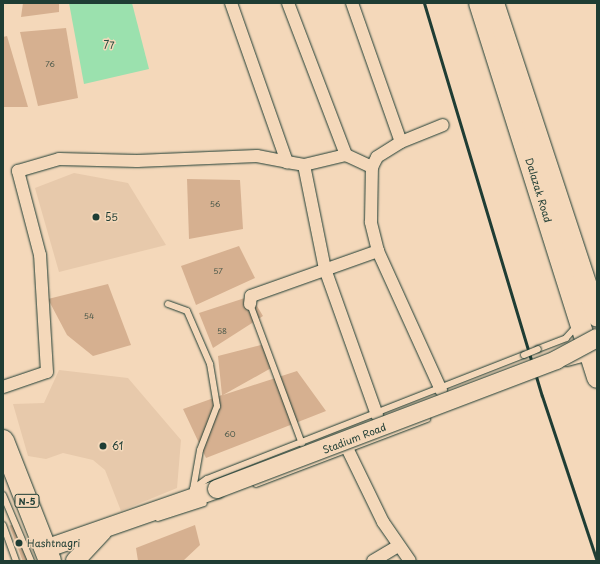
<!DOCTYPE html>
<style>
body{margin:0}
#map{position:relative;width:600px;height:564px;overflow:hidden;background:#f4d8ba;font-family:"Playpen Sans",sans-serif}
div>[style]{position:absolute}
.built>*{inset:0;background:#e7c9ab}
.green>*{inset:0;background:#9be1ae}
.building>*{inset:0;background:#d6b090;transform-origin:0 0}
.roads{filter:drop-shadow(0 0 1px #1f3d34) drop-shadow(0 0 1px #1f3d34)}
.lane>*{height:6px;margin:-3px;padding:0 3px;transform-origin:3px;border-radius:3px;background:#f4d8ba}
.street>*{height:12px;margin:-6px;padding:0 6px;transform-origin:6px;border-radius:6px;background:#f4d8ba}
.secondary>*{height:18px;margin:-9px;padding:0 9px;transform-origin:9px;border-radius:9px;background:#f4d8ba}
.primary>*{height:20px;margin:-10px;padding:0 10px;transform-origin:10px;border-radius:10px;background:#f4d8ba}
.highway>*{height:22px;margin:-11px;padding:0 11px;transform-origin:11px;border-radius:11px;background:#f4d8ba}
.rail>*{height:3px;margin:-1.5px;padding:0 1.5px;transform-origin:1.5px;border-radius:1.5px;background:#1f3d34}
.bridges{filter:drop-shadow(0 0 1px #1f3d34) drop-shadow(0 0 1px #1f3d34)}
.lane-bridge>*{height:6px;margin:-3px;padding:0 3px;transform-origin:3px;border-radius:3px;background:#f4d8ba}
.secondary-bridge>*{height:18px;margin:-9px;padding:0 9px;transform-origin:9px;border-radius:9px;background:#f4d8ba}
.dots>*{width:11px;height:11px;translate:-50% -50%;box-sizing:border-box;border:2px solid #f4d8ba;border-radius:50%}
span{translate:-50% -50%;white-space:nowrap;text-align:center;line-height:1.15;-webkit-text-stroke:3px #f4d8ba;paint-order:stroke}
.number-label{font-size:8px;color:#4d5a4b}
.number-label span{-webkit-text-stroke-width:0}
.shield-label span{padding:1px 3px;background:#f4d8ba;border:1px solid;border-radius:3px;-webkit-text-stroke-width:0}
.shield-label{font-size:9px;color:#1f3d34;font-weight:700}
.park-label{font-size:10px;color:#2b4d40}
.street-label{font-size:10px;color:#1f3d34}
.poi-label{font-size:10px;color:#1f3d34}
.left{translate:0 -50%;text-align:left}
.frame{position:absolute;inset:0;border:4px solid #1f3d34;pointer-events:none}
</style>
<div id="map">
<div class="built">
<i style="clip-path:polygon(74px 173px,128px 183px,166px 245px,59px 272px,35px 188px)"></i>
<i style="clip-path:polygon(59px 370px,128px 378px,181px 440px,177px 488px,121px 511px,105px 470px,93px 460px,63px 453px,46px 459px,28px 456px,13px 404px,44px 403px)"></i>
</div>
<div class="green">
<i style="clip-path:polygon(69px 3px,132px 3px,149px 69px,84px 84px)"></i>
</div>
<div class="building">
<i style="clip-path:polygon(23px 3px,59px 3px,59px 12px,21px 17px)"></i>
<i style="clip-path:polygon(66px 28px,78px 98px,38px 106px,20px 32px)"></i>
<i style="clip-path:polygon(7px 36px,28px 107px,3px 107px,3px 37px)"></i>
<i style="clip-path:polygon(187px 179px,240px 180px,243px 229px,189px 239px)"></i>
<i style="clip-path:polygon(239px 246px,255px 278px,196px 305px,181px 266px)"></i>
<i style="clip-path:polygon(108px 284px,131px 345px,93px 356px,67px 335px,48px 299px)"></i>
<i style="clip-path:polygon(251px 296px,263px 316px,213px 348px,199px 313px)"></i>
<i style="clip-path:polygon(265px 344px,273px 367px,223px 395px,297px 371px,326px 411px,206px 458px,183px 409px,222px 395px,218px 356px)"></i>
<i style="left:14px;top:524px;width:40px;height:5px;rotate:69deg"></i>
<i style="clip-path:polygon(195px 525px,200px 545px,183px 561px,138px 561px,136px 548px)"></i>
</div>
<div class="roads">
<div class="lane">
<i style="left:168px;top:304px;width:20px;rotate:20deg"></i>
<i style="left:187px;top:311px;width:58px;rotate:66.5deg"></i>
<i style="left:210px;top:364px;width:43px;rotate:80.5deg"></i>
<i style="left:217px;top:406px;width:47px;rotate:111.1deg"></i>
<i style="left:200px;top:450px;width:40px;rotate:100deg"></i>
<i style="left:250px;top:304px;width:149px;rotate:69.6deg"></i>
<i style="left:538px;top:349px;width:30px;rotate:-21deg"></i>
<i style="left:566px;top:338px;width:15px;rotate:-48deg"></i>
<i style="left:567px;top:363px;width:23px;rotate:-15deg"></i>
<i style="left:256px;top:484px;width:183px;rotate:-20.8deg"></i>
<i style="left:193px;top:489px;width:17px;rotate:-36deg"></i>
<i style="left:207px;top:479px;width:340px;rotate:-21.4deg"></i>
<i style="left:3px;top:495px;width:72px;rotate:67deg"></i>
<i style="left:158px;top:518px;width:48px;rotate:-18.1deg"></i>
<i style="left:3px;top:525px;width:38px;rotate:70deg"></i>
</div>
<div class="street">
<i style="left:231px;top:3px;width:169px;rotate:70.6deg"></i>
<i style="left:287px;top:162px;width:17px;rotate:10deg"></i>
<i style="left:304px;top:165px;width:43px;rotate:-13.4deg"></i>
<i style="left:288px;top:3px;width:163px;rotate:69.1deg"></i>
<i style="left:346px;top:155px;width:29px;rotate:25deg"></i>
<i style="left:352px;top:3px;width:147px;rotate:70.6deg"></i>
<i style="left:304px;top:165px;width:106px;rotate:78.6deg"></i>
<i style="left:325px;top:269px;width:155px;rotate:70.4deg"></i>
<i style="left:250px;top:304px;width:8px;rotate:-83deg"></i>
<i style="left:251px;top:296px;width:135px;rotate:-19.5deg"></i>
<i style="left:3px;top:387px;width:46px;rotate:-18.8deg"></i>
<i style="left:47px;top:372px;width:117px;rotate:-93.4deg"></i>
<i style="left:40px;top:255px;width:87px;rotate:-104.7deg"></i>
<i style="left:18px;top:171px;width:43px;rotate:-16.3deg"></i>
<i style="left:59px;top:159px;width:78px;rotate:1.5deg"></i>
<i style="left:137px;top:161px;width:120px;rotate:-2.4deg"></i>
<i style="left:257px;top:156px;width:31px;rotate:11deg"></i>
<i style="left:441px;top:390px;width:153px;rotate:-114.4deg"></i>
<i style="left:378px;top:251px;width:30px;rotate:-104deg"></i>
<i style="left:371px;top:222px;width:55px;rotate:-89deg"></i>
<i style="left:372px;top:167px;width:11px;rotate:-63deg"></i>
<i style="left:377px;top:157px;width:28px;rotate:-32deg"></i>
<i style="left:401px;top:142px;width:45px;rotate:-22deg"></i>
<i style="left:348px;top:450px;width:80px;rotate:64.1deg"></i>
<i style="left:383px;top:522px;width:47px;rotate:55.3deg"></i>
<i style="left:373px;top:561px;width:29px;rotate:-31deg"></i>
</div>
<div class="secondary">
<i style="left:45px;top:549px;width:182px;rotate:-19.2deg"></i>
<i style="left:75px;top:561px;width:41px;rotate:-47deg"></i>
</div>
<div class="primary">
<i style="left:479px;top:3px;width:393px;rotate:72.5deg"></i>
<i style="left:494px;top:3px;width:330px;rotate:71.8deg"></i>
</div>
<div class="highway">
<i style="left:3px;top:441px;width:129px;rotate:68.6deg"></i>
</div>
</div>
<div class="rail">
<i style="left:424px;top:3px;width:410px;rotate:73.3deg"></i>
<i style="left:542px;top:396px;width:174px;rotate:71.6deg"></i>
</div>
<div class="bridges">
<div class="lane-bridge">
<i style="left:524px;top:355px;width:15px;rotate:-23deg"></i>
</div>
<div class="secondary-bridge">
<i style="left:217px;top:489px;width:363px;rotate:-20.8deg"></i>
<i style="left:556px;top:360px;width:47px;rotate:-28.2deg"></i>
</div>
</div>
<div class="dots">
<i style="left:96px;top:217px;background:#1f3d34"></i>
<i style="left:103px;top:446px;background:#1f3d34"></i>
<i style="left:19px;top:543px;background:#1f3d34"></i>
</div>
<div class="number-label">
<span style="left:50px;top:65px">76</span>
<span style="left:215px;top:205px">56</span>
<span style="left:218px;top:272px">57</span>
<span style="left:89px;top:317px">54</span>
<span style="left:222px;top:332px">58</span>
<span style="left:230px;top:435px">60</span>
</div>
<div class="shield-label">
<span style="left:27px;top:501px">N-5</span>
</div>
<div class="park-label">
<span style="left:109px;top:45px">77</span>
</div>
<div class="street-label">
<span style="left:539px;top:190px;rotate:73deg">Dalazak Road</span>
<span style="left:354px;top:438px;rotate:-21deg">Stadium Road</span>
</div>
<div class="poi-label">
<span class="left" style="left:105px;top:217px">55</span>
<span class="left" style="left:112px;top:446px">61</span>
<span class="left" style="left:27px;top:543px">Hashtnagri</span>
</div>
<div class="frame"></div>
</div>
